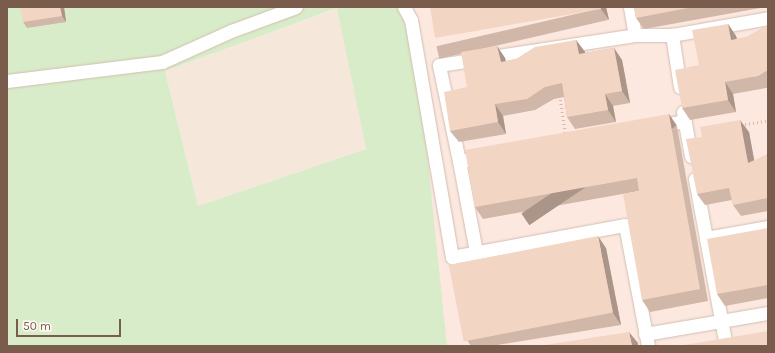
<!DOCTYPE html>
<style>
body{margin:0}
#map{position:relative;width:775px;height:353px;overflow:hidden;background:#fdf6ec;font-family:Karla,sans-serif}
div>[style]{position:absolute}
.residential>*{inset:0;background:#f5e8da}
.commercial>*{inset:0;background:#fde8e0;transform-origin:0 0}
.green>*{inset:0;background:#d8ecc9}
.path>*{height:2.5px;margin-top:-1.25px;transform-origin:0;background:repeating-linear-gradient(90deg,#d9b8a5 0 1px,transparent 0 4px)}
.roads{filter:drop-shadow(0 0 1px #d1beb0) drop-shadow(0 0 1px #d1beb0)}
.minor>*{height:13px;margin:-6.5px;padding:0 6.5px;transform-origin:6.5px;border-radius:6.5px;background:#fff}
.wall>*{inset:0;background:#d1b7a8;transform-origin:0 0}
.shaded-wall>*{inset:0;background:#aa9588;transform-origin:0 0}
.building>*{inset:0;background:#f3d5c3;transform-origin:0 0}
span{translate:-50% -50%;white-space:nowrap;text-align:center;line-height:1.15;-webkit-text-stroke:3px #fffaf3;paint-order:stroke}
.frame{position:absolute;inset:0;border:8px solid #7a5c4d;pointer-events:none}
.scale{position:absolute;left:16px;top:319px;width:105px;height:18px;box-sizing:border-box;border:2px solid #7a5c4d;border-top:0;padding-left:5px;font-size:12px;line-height:14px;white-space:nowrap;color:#7a5c4d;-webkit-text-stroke:3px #fffaf3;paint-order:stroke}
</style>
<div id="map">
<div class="residential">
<i style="clip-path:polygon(338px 8px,366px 149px,198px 206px,165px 71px)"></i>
</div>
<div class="commercial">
<i style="left:412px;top:7px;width:356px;height:341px"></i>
</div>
<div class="green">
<i style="clip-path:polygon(evenodd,7px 7px,412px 7px,447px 346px,7px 346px,7px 7px,337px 8px,366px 149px,198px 206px,165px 71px,337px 8px)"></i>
</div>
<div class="path">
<i style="left:560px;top:96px;width:40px;rotate:81.5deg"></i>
<i style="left:741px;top:125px;width:27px;rotate:-10deg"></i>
</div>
<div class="roads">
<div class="minor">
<i style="left:404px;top:7px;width:15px;rotate:62deg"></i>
<i style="left:411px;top:20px;width:241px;rotate:80.2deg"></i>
<i style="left:452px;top:257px;width:176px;rotate:-10.5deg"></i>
<i style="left:625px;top:225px;width:123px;rotate:79.2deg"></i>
<i style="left:630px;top:7px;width:28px;rotate:80deg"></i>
<i style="left:7px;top:81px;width:156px;rotate:-7deg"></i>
<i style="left:162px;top:62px;width:76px;rotate:-24.2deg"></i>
<i style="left:231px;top:31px;width:69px;rotate:-20.3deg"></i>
<i style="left:680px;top:87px;width:53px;rotate:-98.7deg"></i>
<i style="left:672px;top:35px;width:97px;rotate:-10deg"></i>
<i style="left:683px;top:112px;width:45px;rotate:79.7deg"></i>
<i style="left:657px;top:126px;width:28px;rotate:-10deg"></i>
<i style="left:468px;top:160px;width:9px;rotate:174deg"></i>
<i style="left:459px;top:161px;width:93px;rotate:79.4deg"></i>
<i style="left:459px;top:161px;width:98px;rotate:-101.8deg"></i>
<i style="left:439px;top:65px;width:198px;rotate:-8.7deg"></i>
<i style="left:635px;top:35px;width:37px"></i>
<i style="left:695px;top:179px;width:60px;rotate:79.4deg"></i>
<i style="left:645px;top:334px;width:125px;rotate:-9.7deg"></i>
<i style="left:725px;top:341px;width:105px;rotate:-100.5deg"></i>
<i style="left:706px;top:238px;width:63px;rotate:-10.1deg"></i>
</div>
</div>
<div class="wall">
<i style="clip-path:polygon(64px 7px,66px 22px,27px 28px,23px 22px)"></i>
<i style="left:606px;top:7px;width:13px;height:174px;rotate:77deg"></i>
<i style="clip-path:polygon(634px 7px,766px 7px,644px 29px,636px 18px)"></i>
<i style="clip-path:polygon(728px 24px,736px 36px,737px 39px,747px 37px,768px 25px,768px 87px,766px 88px,733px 94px,736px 112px,690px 120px,682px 108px,699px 65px)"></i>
<i style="clip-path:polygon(576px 40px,585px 52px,585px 53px,614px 48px,622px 60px,630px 103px,613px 106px,616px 122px,575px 129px,567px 117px,564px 97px,554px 99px,535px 110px,503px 116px,506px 134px,459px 142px,450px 131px,467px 87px,497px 46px,505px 58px,506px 61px,516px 59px)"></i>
<i style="clip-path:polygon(677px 126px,708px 301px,650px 312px,642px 300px,639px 191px,483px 219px,475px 207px)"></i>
<i style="clip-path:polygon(749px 132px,754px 161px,768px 154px,768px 211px,741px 216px,733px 205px,732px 200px,705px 205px,697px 194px,702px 137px)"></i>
<i style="clip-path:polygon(768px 228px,768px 298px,725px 306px,717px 294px)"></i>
<i style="clip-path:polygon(606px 248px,621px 325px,491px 346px,471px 346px,465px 337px)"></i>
</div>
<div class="shaded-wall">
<i style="clip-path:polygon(60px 7px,64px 7px,66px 22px,62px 16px)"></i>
<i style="clip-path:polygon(600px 7px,606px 7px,609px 20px,601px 9px)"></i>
<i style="clip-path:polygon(728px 24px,736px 36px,740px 52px,731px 40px)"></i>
<i style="clip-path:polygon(576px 40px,585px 52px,587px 66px,579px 54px)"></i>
<i style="clip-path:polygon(497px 46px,505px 58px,509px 74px,501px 62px)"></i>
<i style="clip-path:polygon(614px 48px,622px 60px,630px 103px,622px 91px)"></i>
<i style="clip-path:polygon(725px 82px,733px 94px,736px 112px,728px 100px)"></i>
<i style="clip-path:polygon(605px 94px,613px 106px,616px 122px,608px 110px)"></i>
<i style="clip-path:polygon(495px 104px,503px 116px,506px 134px,498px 122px)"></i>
<i style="left:669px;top:114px;width:14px;height:178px;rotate:56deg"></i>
<i style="clip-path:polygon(740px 120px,749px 132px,757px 175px,748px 163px)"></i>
<i style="clip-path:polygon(598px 236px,606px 248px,621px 325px,613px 313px)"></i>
<i style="clip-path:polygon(629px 332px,638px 343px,638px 346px,632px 346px)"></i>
</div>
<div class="building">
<i style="clip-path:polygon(20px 7px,60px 7px,62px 16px,23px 22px)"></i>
<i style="clip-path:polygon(430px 7px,600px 7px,601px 9px,435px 38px)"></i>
<i style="clip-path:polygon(634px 7px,693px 7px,636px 18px)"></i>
<i style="clip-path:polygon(728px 24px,731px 40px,747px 37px,766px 26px,768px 25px,768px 70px,758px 76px,725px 82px,728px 100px,682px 108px,675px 70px,699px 65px,692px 30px)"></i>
<i style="clip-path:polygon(576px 40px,579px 54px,614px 48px,622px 91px,605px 94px,608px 110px,567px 117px,562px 83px,545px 87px,527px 99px,495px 104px,498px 122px,450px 131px,444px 92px,467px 87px,461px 52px,497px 46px,501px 62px,516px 59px,535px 47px)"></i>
<i style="clip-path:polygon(669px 114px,700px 289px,642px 300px,623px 194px,639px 191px,637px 178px,475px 207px,465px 150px)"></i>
<i style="clip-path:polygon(740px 120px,748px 163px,768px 154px,768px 198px,733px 205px,729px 188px,697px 194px,686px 139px,702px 137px,700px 127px)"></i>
<i style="clip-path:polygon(768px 228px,768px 285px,717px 294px,707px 239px)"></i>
<i style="left:598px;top:236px;width:78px;height:152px;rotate:79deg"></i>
<i style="clip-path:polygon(768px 331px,768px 346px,678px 346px)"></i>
<i style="clip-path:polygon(629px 332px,632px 346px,539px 346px)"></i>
</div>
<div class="frame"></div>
<div class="scale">50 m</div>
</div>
